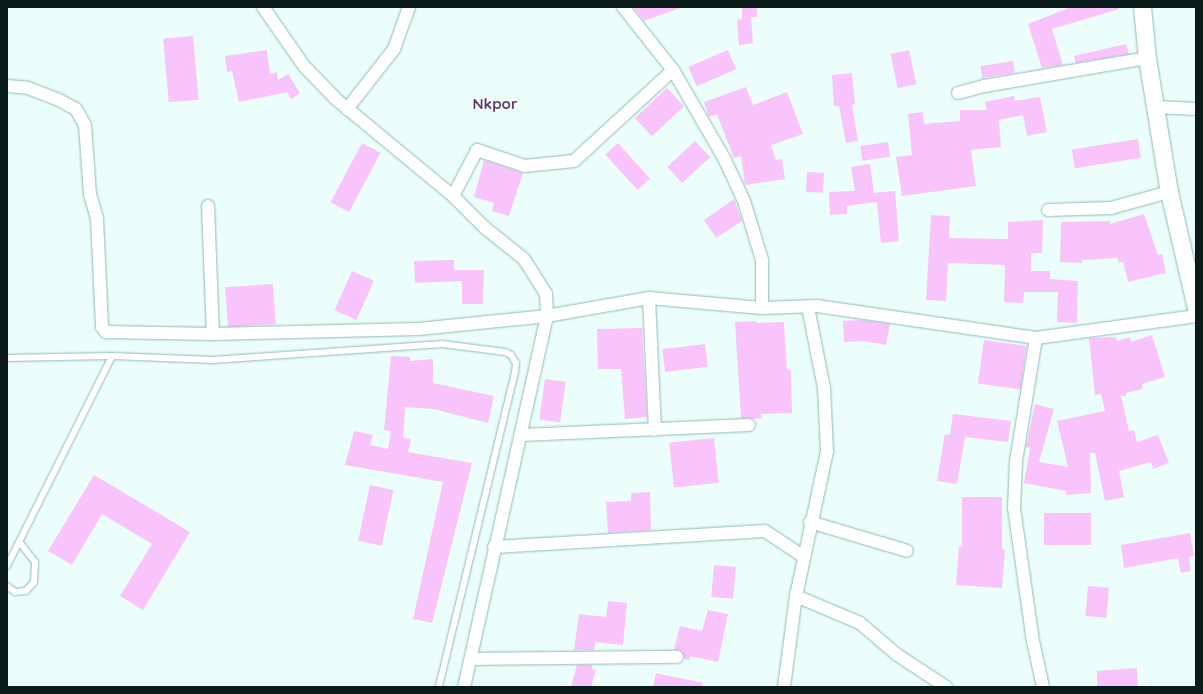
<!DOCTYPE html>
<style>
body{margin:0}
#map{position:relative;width:1203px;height:694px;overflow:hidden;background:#ecfefc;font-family:Quicksand,sans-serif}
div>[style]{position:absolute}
.building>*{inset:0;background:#f9c3fc;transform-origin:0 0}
.roads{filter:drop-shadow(0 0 1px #8fbbb6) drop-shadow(0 0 1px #8fbbb6)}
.service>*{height:6px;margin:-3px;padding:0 3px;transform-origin:3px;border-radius:3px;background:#fff}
.minor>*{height:12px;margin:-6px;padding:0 6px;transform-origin:6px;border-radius:6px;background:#fff}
.secondary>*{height:17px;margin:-8.5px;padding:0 8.5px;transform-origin:8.5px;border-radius:8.5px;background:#fff}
span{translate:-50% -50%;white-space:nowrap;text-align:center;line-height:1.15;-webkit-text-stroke:3px #ecfefc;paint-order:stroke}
.district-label{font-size:15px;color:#69396d;font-weight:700}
.frame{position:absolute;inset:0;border:8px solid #0a1b19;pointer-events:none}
</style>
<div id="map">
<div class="building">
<i style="clip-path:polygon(633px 7px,680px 7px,680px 8px,644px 21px)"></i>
<i style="clip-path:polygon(742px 7px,757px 7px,757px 17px,751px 17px,753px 43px,739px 45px,737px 20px,742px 19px)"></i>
<i style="clip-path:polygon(1071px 7px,1119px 7px,1119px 9px,1052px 29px,1063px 65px,1042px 68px,1028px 24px)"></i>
<i style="left:193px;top:36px;width:64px;height:30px;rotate:85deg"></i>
<i style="clip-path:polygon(1126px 44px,1129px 54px,1076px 63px,1074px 56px)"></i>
<i style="clip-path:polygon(267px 50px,270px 74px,277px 72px,278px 80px,288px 74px,300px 93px,291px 99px,287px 92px,239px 102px,232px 71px,227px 72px,225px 56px)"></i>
<i style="left:728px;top:50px;width:21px;height:43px;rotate:67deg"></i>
<i style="left:909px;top:50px;width:35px;height:19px;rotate:78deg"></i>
<i style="left:1013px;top:61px;width:12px;height:33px;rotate:81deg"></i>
<i style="clip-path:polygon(852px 73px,855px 104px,852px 105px,858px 141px,846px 143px,839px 106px,834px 106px,832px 75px)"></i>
<i style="clip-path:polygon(746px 87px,753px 105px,787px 92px,803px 134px,771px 145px,776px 160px,782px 159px,785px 179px,745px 185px,741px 156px,734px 158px,717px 114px,709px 117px,704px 102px)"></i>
<i style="left:667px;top:88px;width:25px;height:44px;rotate:47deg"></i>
<i style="clip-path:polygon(1014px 96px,1015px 101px,1040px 97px,1047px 132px,1027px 136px,1023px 115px,999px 120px,1001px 147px,971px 150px,976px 186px,902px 196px,896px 157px,912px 155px,908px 114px,923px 112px,924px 124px,960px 121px,960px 110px,987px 110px,985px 102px)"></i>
<i style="left:1138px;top:139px;width:19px;height:67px;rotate:81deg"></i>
<i style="left:695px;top:141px;width:22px;height:38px;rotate:47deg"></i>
<i style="left:888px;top:142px;width:15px;height:28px;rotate:82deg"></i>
<i style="left:362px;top:143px;width:21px;height:67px;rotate:28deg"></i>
<i style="left:618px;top:143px;width:48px;height:17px;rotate:48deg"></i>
<i style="clip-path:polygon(484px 160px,523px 173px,509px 216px,492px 211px,494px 203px,474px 197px)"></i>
<i style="clip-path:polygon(870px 164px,874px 193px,895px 191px,899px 241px,881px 243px,877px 202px,847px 206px,847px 214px,830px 215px,829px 192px,855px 191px,851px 167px)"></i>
<i style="left:807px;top:172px;width:17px;height:20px;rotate:3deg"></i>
<i style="clip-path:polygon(734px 199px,742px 221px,716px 238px,704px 220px)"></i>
<i style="clip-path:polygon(1144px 214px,1158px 255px,1162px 254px,1166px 273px,1128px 282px,1123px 262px,1119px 263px,1117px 258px,1082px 260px,1082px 263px,1060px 262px,1061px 222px,1110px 221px,1110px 224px)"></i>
<i style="clip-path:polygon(931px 215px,950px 216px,949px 238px,1008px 239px,1008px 222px,1043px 220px,1042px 253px,1031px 253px,1031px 271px,1050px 271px,1050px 279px,1078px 281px,1077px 323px,1057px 322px,1058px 292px,1024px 292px,1023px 303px,1004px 302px,1005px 265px,948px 263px,946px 301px,926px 300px)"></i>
<i style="clip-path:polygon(454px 260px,454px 270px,484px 270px,483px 304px,462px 304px,462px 281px,415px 283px,414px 261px)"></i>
<i style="left:352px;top:271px;width:24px;height:43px;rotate:24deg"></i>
<i style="left:273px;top:284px;width:40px;height:48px;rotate:86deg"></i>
<i style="clip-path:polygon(862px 320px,890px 324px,886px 345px,864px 341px,844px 342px,843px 321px)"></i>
<i style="clip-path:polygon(756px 321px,757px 323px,784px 322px,787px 370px,791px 370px,792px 413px,761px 414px,762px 418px,753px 419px,741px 418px,735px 322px)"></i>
<i style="clip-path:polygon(642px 328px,647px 417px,625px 419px,621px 369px,598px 369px,597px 329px)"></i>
<i style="clip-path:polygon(1152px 335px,1165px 377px,1142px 384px,1143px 389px,1126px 393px,1126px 396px,1121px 396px,1129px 431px,1134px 430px,1137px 442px,1158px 435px,1169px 463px,1153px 469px,1151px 462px,1119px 471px,1124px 497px,1105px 501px,1095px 453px,1090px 453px,1091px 493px,1066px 495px,1066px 491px,1024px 483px,1030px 448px,1026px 447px,1035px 404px,1054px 409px,1039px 462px,1068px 467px,1057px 421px,1105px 411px,1101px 394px,1095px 395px,1089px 338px,1116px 337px,1117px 341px,1130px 337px,1131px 342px)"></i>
<i style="left:984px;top:340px;width:43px;height:44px;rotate:8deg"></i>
<i style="left:705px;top:344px;width:23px;height:43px;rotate:83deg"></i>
<i style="clip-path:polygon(391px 356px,410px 357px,410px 361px,433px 359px,433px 383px,494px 396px,488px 423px,434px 409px,405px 407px,403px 438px,411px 439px,408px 452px,472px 463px,432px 623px,413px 619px,443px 482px,345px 465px,354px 431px,373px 435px,370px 445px,388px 449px,391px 431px,384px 430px)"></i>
<i style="left:545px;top:379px;width:21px;height:41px;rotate:8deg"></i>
<i style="clip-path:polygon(953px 414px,1011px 421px,1008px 442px,965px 437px,957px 484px,937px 481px,945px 434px,950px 435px)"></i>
<i style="left:714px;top:438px;width:45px;height:45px;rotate:84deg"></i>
<i style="clip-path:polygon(94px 475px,190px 532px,143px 610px,120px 596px,152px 544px,102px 514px,72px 565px,48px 551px)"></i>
<i style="left:370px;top:485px;width:24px;height:57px;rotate:12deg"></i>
<i style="clip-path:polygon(650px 492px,651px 530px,608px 533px,606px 502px,631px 501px,631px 493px)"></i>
<i style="clip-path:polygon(962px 497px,1002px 497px,1002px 549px,1005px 550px,1002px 588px,956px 585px,959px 546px,962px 547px)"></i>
<i style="left:1044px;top:513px;width:47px;height:32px"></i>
<i style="clip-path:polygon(1190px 533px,1194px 556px,1189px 557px,1191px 571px,1181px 573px,1178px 558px,1124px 568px,1121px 545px)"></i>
<i style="left:714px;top:565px;width:22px;height:32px;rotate:5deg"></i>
<i style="left:1088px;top:586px;width:21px;height:30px;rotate:5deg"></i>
<i style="clip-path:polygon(608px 601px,627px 603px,623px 645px,595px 642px,594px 650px,574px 650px,579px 614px,606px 617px)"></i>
<i style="clip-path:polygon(708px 610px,728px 614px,718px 662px,690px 656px,689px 660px,684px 659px,681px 651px,674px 650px,680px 626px,702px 631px)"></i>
<i style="clip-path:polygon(577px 665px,592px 665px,592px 669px,596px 670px,591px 687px,571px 687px)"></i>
<i style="clip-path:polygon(1137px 668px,1138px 687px,1097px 687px,1097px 671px)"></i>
<i style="clip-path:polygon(656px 673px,703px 683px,702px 687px,653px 687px)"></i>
</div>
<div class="roads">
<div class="service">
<i style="left:7px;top:358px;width:105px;rotate:-1.1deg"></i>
<i style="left:112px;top:356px;width:101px;rotate:2.3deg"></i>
<i style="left:213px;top:360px;width:230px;rotate:-4deg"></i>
<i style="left:442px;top:344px;width:64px;rotate:7.2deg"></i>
<i style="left:505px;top:352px;width:7px;rotate:27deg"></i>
<i style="left:511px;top:355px;width:9px;rotate:58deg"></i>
<i style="left:516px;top:363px;width:9px;rotate:96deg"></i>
<i style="left:515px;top:372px;width:324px;rotate:103.6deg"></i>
<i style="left:7px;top:566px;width:235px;rotate:-63.4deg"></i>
<i style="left:7px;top:586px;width:10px;rotate:37deg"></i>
<i style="left:15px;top:592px;width:11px;rotate:-5deg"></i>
<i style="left:26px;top:591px;width:12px;rotate:-48deg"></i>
<i style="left:34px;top:582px;width:20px;rotate:-87deg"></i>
<i style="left:35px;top:562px;width:24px;rotate:-128deg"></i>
</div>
<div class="minor">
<i style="left:263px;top:7px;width:72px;rotate:55.2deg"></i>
<i style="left:304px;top:66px;width:47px;rotate:45.9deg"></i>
<i style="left:337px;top:100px;width:151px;rotate:39.6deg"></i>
<i style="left:453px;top:196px;width:44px;rotate:45deg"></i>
<i style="left:484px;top:227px;width:51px;rotate:38.7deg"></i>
<i style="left:524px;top:259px;width:41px;rotate:57.8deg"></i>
<i style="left:546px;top:294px;width:22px;rotate:87deg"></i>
<i style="left:547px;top:316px;width:380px;rotate:102.6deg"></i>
<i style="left:623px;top:7px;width:80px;rotate:51.6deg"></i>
<i style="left:673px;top:70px;width:102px;rotate:59.9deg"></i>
<i style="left:724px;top:158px;width:47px;rotate:65.1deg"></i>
<i style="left:744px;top:201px;width:62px;rotate:73deg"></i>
<i style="left:762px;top:260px;width:48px;rotate:90deg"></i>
<i style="left:7px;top:86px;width:21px;rotate:5deg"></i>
<i style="left:28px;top:88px;width:31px;rotate:21deg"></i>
<i style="left:57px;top:99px;width:21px;rotate:28deg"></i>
<i style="left:76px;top:109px;width:18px;rotate:61deg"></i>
<i style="left:85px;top:125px;width:69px;rotate:85.9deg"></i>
<i style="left:90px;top:194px;width:26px;rotate:74deg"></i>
<i style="left:97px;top:219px;width:108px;rotate:87.3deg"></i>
<i style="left:102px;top:327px;width:6px;rotate:51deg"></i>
<i style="left:106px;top:332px;width:107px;rotate:1.1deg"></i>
<i style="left:213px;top:334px;width:206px;rotate:-1.4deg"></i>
<i style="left:419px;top:329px;width:129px;rotate:-5.8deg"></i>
<i style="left:547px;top:316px;width:104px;rotate:-10deg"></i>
<i style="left:649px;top:298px;width:113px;rotate:5.1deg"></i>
<i style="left:762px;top:308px;width:55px;rotate:-2.1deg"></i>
<i style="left:817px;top:306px;width:221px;rotate:8.3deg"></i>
<i style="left:1036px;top:338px;width:162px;rotate:-7.8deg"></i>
<i style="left:958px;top:93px;width:27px;rotate:-15deg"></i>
<i style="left:984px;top:86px;width:165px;rotate:-9.7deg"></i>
<i style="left:1156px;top:107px;width:40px;rotate:2.9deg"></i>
<i style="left:347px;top:109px;width:76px;rotate:-51.9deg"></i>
<i style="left:394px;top:49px;width:45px;rotate:-70.3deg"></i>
<i style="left:453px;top:196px;width:52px;rotate:-62.4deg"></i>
<i style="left:477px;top:150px;width:51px;rotate:18.4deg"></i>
<i style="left:525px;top:166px;width:49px;rotate:-5.8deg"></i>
<i style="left:574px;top:161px;width:134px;rotate:-42.6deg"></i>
<i style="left:208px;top:206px;width:128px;rotate:87.8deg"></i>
<i style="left:1048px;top:210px;width:63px;rotate:-1.8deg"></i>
<i style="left:1111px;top:208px;width:60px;rotate:-15.4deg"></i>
<i style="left:649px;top:298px;width:132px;rotate:87.4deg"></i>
<i style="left:1036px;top:338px;width:126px;rotate:99.2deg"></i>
<i style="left:1016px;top:462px;width:46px;rotate:92.5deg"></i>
<i style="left:1014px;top:508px;width:134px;rotate:81.9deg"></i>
<i style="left:1033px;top:641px;width:47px;rotate:77.7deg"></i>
<i style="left:522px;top:435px;width:227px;rotate:-2.5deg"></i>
<i style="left:810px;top:522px;width:101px;rotate:16.6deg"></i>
<i style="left:494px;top:547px;width:271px;rotate:-3.4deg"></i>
<i style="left:765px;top:531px;width:47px;rotate:33.7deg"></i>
<i style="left:796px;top:596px;width:69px;rotate:22.9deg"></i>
<i style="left:860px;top:623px;width:48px;rotate:40.7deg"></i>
<i style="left:896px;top:654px;width:60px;rotate:33.4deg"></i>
<i style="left:471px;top:659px;width:206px;rotate:-0.6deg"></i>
<i style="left:784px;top:687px;width:92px;rotate:-82.5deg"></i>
<i style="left:796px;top:596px;width:148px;rotate:-77.9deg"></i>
<i style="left:827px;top:451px;width:63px;rotate:-92.7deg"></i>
<i style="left:824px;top:388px;width:83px;rotate:-101.2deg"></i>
</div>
<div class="secondary">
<i style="left:1142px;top:7px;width:51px;rotate:84.4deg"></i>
<i style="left:1147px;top:58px;width:136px;rotate:80.7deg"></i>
<i style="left:1169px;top:192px;width:119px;rotate:76.9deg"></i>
</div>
</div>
<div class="district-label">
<span style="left:495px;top:104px">Nkpor</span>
</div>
<div class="frame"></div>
</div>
